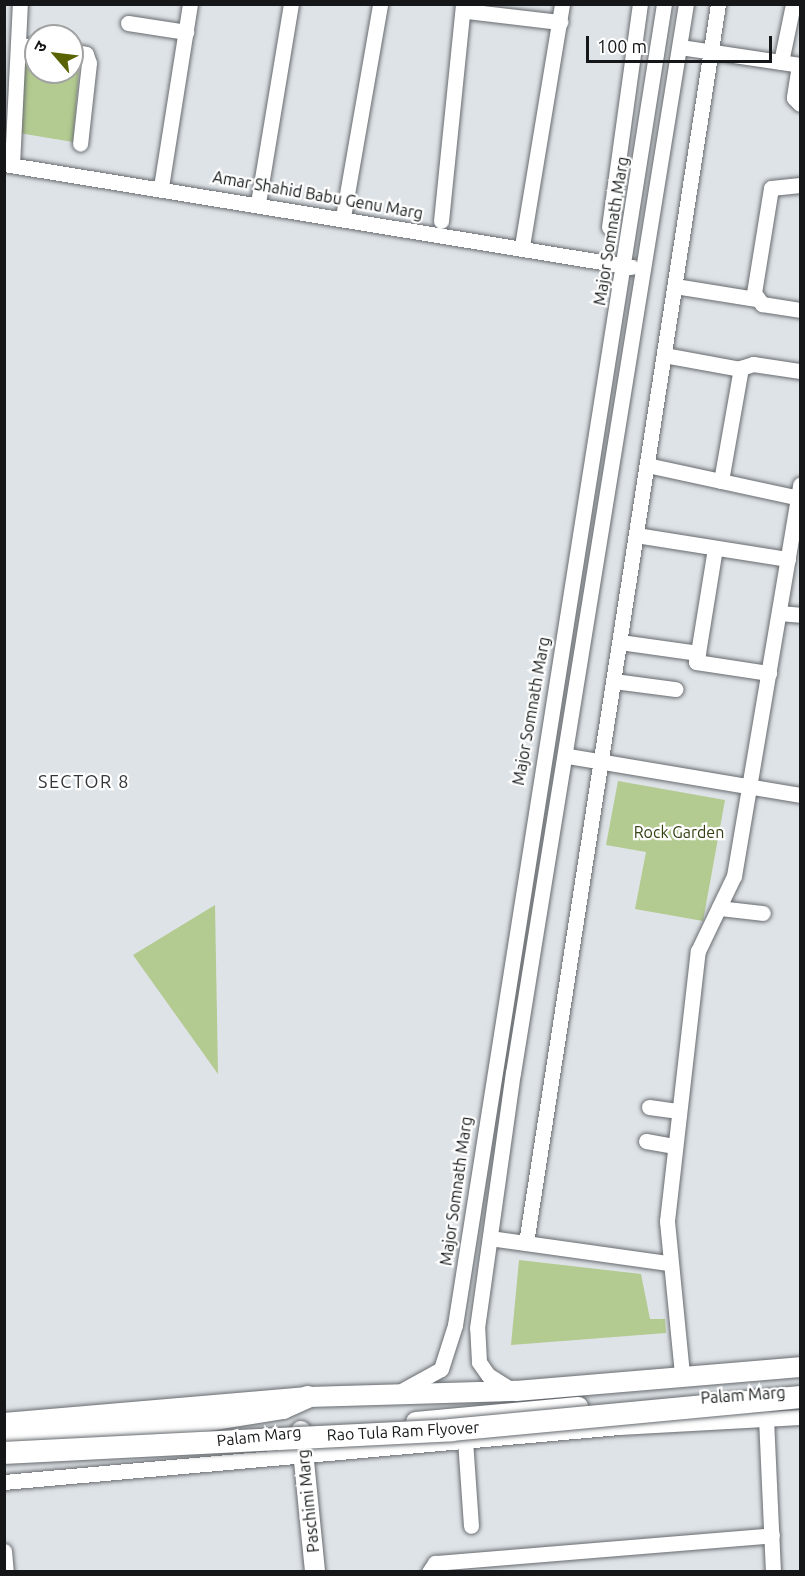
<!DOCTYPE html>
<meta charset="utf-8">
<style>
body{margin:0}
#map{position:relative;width:805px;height:1576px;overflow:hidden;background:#dee3e7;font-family:Ubuntu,"Noto Sans Devanagari",sans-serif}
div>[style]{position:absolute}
.green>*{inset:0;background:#b3ca90}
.roads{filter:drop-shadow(0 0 2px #676b6f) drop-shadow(0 0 2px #676b6f)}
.minor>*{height:15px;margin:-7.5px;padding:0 7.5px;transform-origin:7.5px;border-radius:7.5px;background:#fff}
.major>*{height:20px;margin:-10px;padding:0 10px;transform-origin:10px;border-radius:10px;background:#fff}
.highway>*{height:22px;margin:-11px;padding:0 11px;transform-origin:11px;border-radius:11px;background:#fff}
.bridges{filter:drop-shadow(0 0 2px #676b6f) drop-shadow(0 0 2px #676b6f)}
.highway-bridge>*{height:22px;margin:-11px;padding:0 11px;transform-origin:11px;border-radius:11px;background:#fff}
span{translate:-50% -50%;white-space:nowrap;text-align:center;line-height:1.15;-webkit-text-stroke:4.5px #fff;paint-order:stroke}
.street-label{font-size:16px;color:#141617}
.park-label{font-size:16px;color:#314112}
.neighbourhood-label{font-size:18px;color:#323639;letter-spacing:1.5px}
.frame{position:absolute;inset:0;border:6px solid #141617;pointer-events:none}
.north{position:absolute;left:24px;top:24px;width:60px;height:60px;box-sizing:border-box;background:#fff;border:2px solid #a1a2a2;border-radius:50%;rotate:298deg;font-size:16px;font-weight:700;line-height:24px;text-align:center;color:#141617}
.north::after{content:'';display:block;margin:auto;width:21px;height:27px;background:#596303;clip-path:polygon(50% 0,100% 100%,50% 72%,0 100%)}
.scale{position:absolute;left:586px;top:36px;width:186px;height:27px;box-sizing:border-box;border:3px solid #141617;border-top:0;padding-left:8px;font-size:18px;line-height:21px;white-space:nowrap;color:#141617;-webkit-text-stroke:4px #fff;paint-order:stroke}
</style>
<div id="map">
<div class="green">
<i style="clip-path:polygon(22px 63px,36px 65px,36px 72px,79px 70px,73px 142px,19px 133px)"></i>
<i style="clip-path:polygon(618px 781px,725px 800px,703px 921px,635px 909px,646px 852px,606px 845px)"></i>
<i style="clip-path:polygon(215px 905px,218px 1074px,133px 955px)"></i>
<i style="clip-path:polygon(519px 1260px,641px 1274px,650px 1319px,665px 1319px,666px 1333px,511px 1345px)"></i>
</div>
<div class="roads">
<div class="minor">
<i style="left:466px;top:11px;width:95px;rotate:6.7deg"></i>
<i style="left:128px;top:23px;width:59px;rotate:8.8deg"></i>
<i style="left:18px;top:45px;width:18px;rotate:6deg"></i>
<i style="left:680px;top:47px;width:121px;rotate:8.5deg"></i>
<i style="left:72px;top:51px;width:14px;rotate:12deg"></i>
<i style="left:86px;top:54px;width:9px;rotate:72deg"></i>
<i style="left:89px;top:63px;width:81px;rotate:96.3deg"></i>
<i style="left:781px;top:62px;width:59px;rotate:-78.3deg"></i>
<i style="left:799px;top:65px;width:33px;rotate:99deg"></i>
<i style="left:794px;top:98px;width:8px;rotate:45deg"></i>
<i style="left:4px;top:164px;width:636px;rotate:9.31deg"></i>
<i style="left:12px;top:165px;width:161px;rotate:-87.2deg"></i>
<i style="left:800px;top:185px;width:29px;rotate:174deg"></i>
<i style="left:771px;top:188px;width:106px;rotate:99.2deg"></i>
<i style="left:754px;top:293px;width:14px;rotate:54deg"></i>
<i style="left:762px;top:304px;width:38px;rotate:9deg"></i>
<i style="left:161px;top:187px;width:185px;rotate:-81deg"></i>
<i style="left:258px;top:203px;width:202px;rotate:-80.6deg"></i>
<i style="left:343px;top:217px;width:216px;rotate:-80.1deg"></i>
<i style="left:441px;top:221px;width:218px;rotate:-84.2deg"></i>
<i style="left:609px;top:227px;width:225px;rotate:-82.1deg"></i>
<i style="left:522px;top:246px;width:245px;rotate:-80.6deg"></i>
<i style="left:675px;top:286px;width:81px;rotate:9.2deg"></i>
<i style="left:664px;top:355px;width:77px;rotate:10.4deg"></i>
<i style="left:647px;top:465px;width:156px;rotate:12.2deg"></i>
<i style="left:721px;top:481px;width:115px;rotate:-80deg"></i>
<i style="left:741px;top:368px;width:13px;rotate:-18deg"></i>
<i style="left:753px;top:364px;width:48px;rotate:8.5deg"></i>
<i style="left:636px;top:535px;width:154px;rotate:9deg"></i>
<i style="left:779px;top:613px;width:21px;rotate:5deg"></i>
<i style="left:620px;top:642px;width:79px;rotate:8deg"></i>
<i style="left:698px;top:653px;width:106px;rotate:-80.8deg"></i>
<i style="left:698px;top:649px;width:13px;rotate:99deg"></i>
<i style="left:696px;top:662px;width:74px;rotate:8.6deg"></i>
<i style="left:614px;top:681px;width:62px;rotate:7.5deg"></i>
<i style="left:568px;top:756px;width:235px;rotate:9.5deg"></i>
<i style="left:719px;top:908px;width:44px;rotate:6.5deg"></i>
<i style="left:649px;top:1107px;width:30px;rotate:8deg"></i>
<i style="left:646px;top:1141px;width:29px;rotate:10deg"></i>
<i style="left:490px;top:1238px;width:180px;rotate:8deg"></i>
<i style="left:526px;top:1243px;width:1254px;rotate:-81.19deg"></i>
<i style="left:682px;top:1374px;width:154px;rotate:-95.6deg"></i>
<i style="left:667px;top:1221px;width:272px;rotate:-83.5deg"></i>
<i style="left:698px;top:951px;width:83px;rotate:-64.4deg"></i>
<i style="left:734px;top:876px;width:397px;rotate:-80.4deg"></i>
<i style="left:403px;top:1390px;width:43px;rotate:-28.9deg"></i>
<i style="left:441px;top:1369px;width:46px;rotate:-72.3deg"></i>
<i style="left:455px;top:1325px;width:1337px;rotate:-81.01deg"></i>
<i style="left:512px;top:1390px;width:28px;rotate:-148deg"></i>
<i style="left:488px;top:1375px;width:16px;rotate:-125deg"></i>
<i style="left:479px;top:1362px;width:34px;rotate:-93deg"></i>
<i style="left:477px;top:1328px;width:258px;rotate:-82deg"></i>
<i style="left:513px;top:1073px;width:1083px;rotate:-80.81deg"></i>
<i style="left:766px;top:1418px;width:154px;rotate:87.4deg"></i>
<i style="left:465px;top:1440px;width:86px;rotate:86deg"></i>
<i style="left:4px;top:1482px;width:617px;rotate:-5.11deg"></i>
<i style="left:619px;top:1427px;width:181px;rotate:-3.2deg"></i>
<i style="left:4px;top:1551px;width:21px;rotate:85deg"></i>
<i style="left:429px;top:1572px;width:11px;rotate:-56deg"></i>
<i style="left:435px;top:1563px;width:338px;rotate:-4.7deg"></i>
</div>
<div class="major">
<i style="left:416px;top:1422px;width:163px;rotate:-5.3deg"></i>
<i style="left:4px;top:1423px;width:305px;rotate:-4.9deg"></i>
<i style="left:308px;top:1397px;width:208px;rotate:-1.7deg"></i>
<i style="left:516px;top:1391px;width:285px;rotate:-4.8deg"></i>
<i style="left:301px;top:1431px;width:142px;rotate:84.3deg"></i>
</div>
<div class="highway">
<i style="left:4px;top:1440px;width:144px;rotate:-4deg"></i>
<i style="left:148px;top:1430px;width:137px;rotate:-9.3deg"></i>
<i style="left:283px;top:1408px;width:27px;rotate:-24deg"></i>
</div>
</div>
<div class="bridges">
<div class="highway-bridge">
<i style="left:4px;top:1453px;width:448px;rotate:-2.9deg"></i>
<i style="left:451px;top:1430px;width:351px;rotate:-5.4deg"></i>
</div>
</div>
<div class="street-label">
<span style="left:318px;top:195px;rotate:10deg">Amar Shahid Babu Genu Marg</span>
<span style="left:611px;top:231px;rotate:-81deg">Major Somnath Marg</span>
<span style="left:531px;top:711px;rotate:-80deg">Major Somnath Marg</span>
<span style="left:456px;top:1191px;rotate:-82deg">Major Somnath Marg</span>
<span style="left:743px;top:1395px;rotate:-4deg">Palam Marg</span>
<span style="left:403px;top:1431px;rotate:-3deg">Rao Tula Ram Flyover</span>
<span style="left:259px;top:1436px;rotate:-6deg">Palam Marg</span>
<span style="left:308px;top:1501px;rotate:-96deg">Paschimi Marg</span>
</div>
<div class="park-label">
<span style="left:679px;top:832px">Rock Garden</span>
</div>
<div class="neighbourhood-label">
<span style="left:84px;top:781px">SECTOR 8</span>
</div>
<div class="frame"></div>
<div class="north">उ</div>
<div class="scale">100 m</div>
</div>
